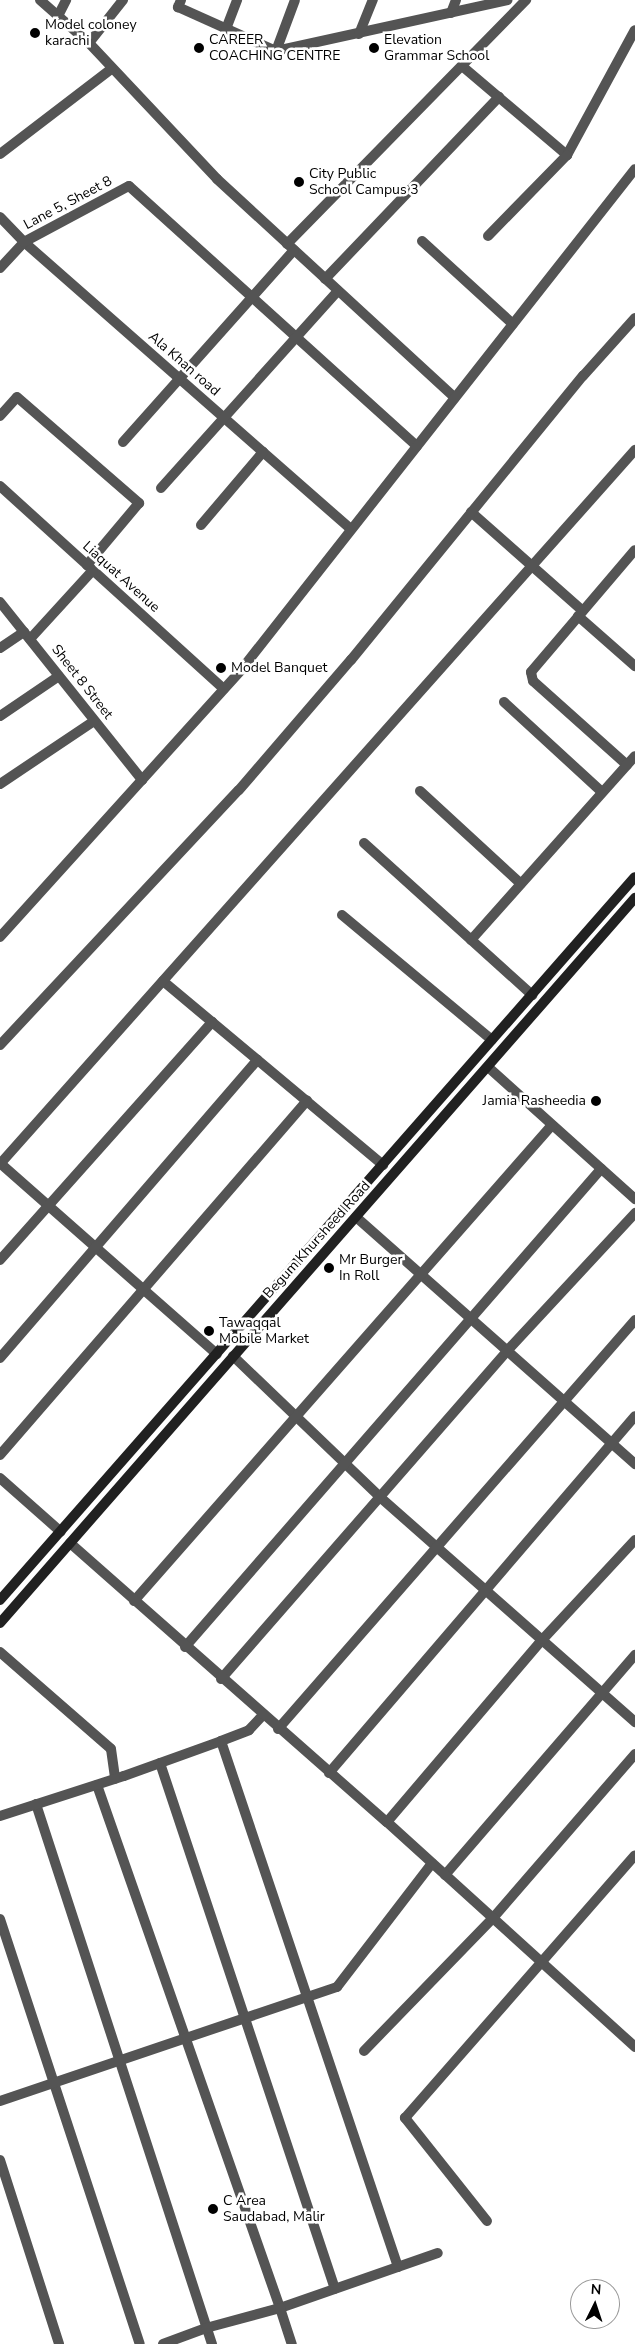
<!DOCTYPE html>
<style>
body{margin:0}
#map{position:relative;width:635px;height:2344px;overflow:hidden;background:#fff;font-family:"Nunito Sans",sans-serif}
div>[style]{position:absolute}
.service>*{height:10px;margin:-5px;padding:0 5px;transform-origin:5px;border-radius:5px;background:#545454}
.minor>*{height:10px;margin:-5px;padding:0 5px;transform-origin:5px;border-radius:5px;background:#545454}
.tertiary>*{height:10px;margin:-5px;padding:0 5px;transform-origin:5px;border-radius:5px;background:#545454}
.secondary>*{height:10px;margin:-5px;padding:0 5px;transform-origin:5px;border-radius:5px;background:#212121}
.dots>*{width:14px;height:14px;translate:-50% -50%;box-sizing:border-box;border:2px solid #fff;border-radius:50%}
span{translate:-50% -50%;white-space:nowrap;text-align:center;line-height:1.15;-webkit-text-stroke:5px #fff;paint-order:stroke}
.poi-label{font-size:14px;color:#000}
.left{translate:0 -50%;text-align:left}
.right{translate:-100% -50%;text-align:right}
.street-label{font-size:14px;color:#000}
.north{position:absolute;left:570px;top:2279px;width:50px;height:50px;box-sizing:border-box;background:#fff;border:1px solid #999;border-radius:50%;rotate:4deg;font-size:14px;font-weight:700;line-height:20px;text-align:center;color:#000}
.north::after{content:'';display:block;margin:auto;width:18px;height:22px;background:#000;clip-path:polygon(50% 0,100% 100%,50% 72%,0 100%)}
</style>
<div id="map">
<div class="service">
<i style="left:342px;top:915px;width:195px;rotate:39.8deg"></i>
</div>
<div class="minor">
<i style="left:40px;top:0;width:65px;rotate:41.3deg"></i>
<i style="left:89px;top:43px;width:187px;rotate:46.7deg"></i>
<i style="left:217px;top:179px;width:323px;rotate:42.6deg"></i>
<i style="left:181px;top:0;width:8px;rotate:113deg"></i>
<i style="left:178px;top:7px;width:107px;rotate:24.2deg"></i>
<i style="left:276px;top:51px;width:237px;rotate:-12.4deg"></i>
<i style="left:451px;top:13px;width:14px;rotate:-69deg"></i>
<i style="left:58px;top:16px;width:18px;rotate:-63deg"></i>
<i style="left:226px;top:29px;width:31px;rotate:-69deg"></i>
<i style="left:359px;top:34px;width:37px;rotate:-68deg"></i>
<i style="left:89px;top:43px;width:55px;rotate:-51.7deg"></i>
<i style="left:276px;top:51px;width:54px;rotate:-69.6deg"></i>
<i style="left:462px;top:66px;width:138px;rotate:40.3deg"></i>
<i style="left:567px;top:155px;width:142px;rotate:-61.5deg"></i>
<i style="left:0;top:154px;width:140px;rotate:-37.4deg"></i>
<i style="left:0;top:217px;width:35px;rotate:46deg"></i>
<i style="left:24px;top:242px;width:435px;rotate:41.3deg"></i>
<i style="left:488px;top:236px;width:113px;rotate:-45.7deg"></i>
<i style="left:422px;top:241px;width:123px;rotate:42.4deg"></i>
<i style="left:287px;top:244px;width:342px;rotate:-45.6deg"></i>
<i style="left:0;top:268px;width:35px;rotate:-47deg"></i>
<i style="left:24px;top:242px;width:119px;rotate:-28.1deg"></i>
<i style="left:129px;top:186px;width:388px;rotate:42.1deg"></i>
<i style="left:325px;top:279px;width:252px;rotate:-46.3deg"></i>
<i style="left:0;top:416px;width:25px;rotate:-48deg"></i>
<i style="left:17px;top:397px;width:162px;rotate:41deg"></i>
<i style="left:139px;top:503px;width:81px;rotate:130deg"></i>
<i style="left:123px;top:442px;width:257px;rotate:-48.3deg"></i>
<i style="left:0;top:486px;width:302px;rotate:42.2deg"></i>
<i style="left:161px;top:488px;width:265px;rotate:-48.1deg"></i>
<i style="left:471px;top:512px;width:149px;rotate:41.5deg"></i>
<i style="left:201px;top:525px;width:96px;rotate:-49.7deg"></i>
<i style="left:0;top:602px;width:228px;rotate:51.4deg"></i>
<i style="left:578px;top:616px;width:76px;rotate:41.3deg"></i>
<i style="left:30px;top:639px;width:93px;rotate:-47.6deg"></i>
<i style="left:0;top:648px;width:29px;rotate:-34deg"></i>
<i style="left:504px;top:702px;width:133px;rotate:42.6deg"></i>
<i style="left:0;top:716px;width:71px;rotate:-34.1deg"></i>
<i style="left:627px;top:765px;width:126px;rotate:-138.2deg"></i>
<i style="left:533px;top:681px;width:9px;rotate:-103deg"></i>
<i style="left:531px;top:672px;width:160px;rotate:-49.6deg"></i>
<i style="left:0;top:784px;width:113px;rotate:-33.8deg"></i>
<i style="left:420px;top:791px;width:137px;rotate:42.6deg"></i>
<i style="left:364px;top:843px;width:227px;rotate:42.1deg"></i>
<i style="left:471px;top:940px;width:246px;rotate:-48.3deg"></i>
<i style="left:163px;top:981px;width:287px;rotate:39.9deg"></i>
<i style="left:0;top:1045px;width:349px;rotate:-46.9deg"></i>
<i style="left:239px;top:790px;width:172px;rotate:-49.3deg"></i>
<i style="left:351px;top:660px;width:367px;rotate:-50.8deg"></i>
<i style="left:583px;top:376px;width:78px;rotate:-48.1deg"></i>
<i style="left:488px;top:1067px;width:198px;rotate:41.9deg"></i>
<i style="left:0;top:1163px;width:289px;rotate:41.4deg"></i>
<i style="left:0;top:1164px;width:956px;rotate:-48.35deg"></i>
<i style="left:356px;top:1217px;width:373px;rotate:41.5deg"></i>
<i style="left:0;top:1260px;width:319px;rotate:-48.3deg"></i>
<i style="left:233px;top:1356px;width:205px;rotate:43.8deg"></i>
<i style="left:381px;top:1498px;width:339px;rotate:41.4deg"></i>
<i style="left:0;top:1358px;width:394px;rotate:-49.2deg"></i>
<i style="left:0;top:1455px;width:469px;rotate:-49.1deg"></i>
<i style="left:0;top:1478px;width:81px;rotate:41.5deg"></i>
<i style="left:134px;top:1601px;width:633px;rotate:-48.71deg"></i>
<i style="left:185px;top:1647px;width:634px;rotate:-48.97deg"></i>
<i style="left:0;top:1652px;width:147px;rotate:41.1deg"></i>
<i style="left:111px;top:1749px;width:30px;rotate:82deg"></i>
<i style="left:221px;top:1679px;width:434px;rotate:-48.9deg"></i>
<i style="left:506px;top:1352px;width:190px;rotate:-47.1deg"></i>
<i style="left:278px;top:1729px;width:543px;rotate:-48.88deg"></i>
<i style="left:221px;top:1741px;width:555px;rotate:71.4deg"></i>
<i style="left:160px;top:1763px;width:554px;rotate:71.6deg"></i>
<i style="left:329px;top:1773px;width:470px;rotate:-49.4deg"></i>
<i style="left:97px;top:1785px;width:554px;rotate:70.71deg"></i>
<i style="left:280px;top:2308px;width:167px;rotate:-19.2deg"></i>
<i style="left:36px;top:1804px;width:568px;rotate:71.95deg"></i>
<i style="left:0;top:1816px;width:130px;rotate:-17.9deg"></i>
<i style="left:124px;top:1776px;width:103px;rotate:-19.8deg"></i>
<i style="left:221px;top:1741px;width:30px;rotate:-21deg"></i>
<i style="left:249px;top:1730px;width:19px;rotate:-47deg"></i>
<i style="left:387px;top:1822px;width:240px;rotate:-49.6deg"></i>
<i style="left:543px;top:1639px;width:135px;rotate:-47.1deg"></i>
<i style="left:445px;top:1875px;width:291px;rotate:-49.2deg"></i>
<i style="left:0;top:1919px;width:447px;rotate:71.8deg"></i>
<i style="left:364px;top:2051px;width:185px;rotate:-45.9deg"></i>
<i style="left:493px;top:1918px;width:217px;rotate:-49.1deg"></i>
<i style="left:0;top:2101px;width:356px;rotate:-18.7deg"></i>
<i style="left:337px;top:1987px;width:156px;rotate:-52.5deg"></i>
<i style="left:0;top:2160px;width:193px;rotate:72.2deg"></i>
<i style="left:487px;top:2221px;width:132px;rotate:-128.5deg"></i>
<i style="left:405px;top:2118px;width:349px;rotate:-48.8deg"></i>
</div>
<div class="tertiary">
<i style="left:0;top:937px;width:360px;rotate:-47.9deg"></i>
<i style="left:241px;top:670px;width:637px;rotate:-51.82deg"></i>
<i style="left:70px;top:1543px;width:422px;rotate:41.4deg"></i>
<i style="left:387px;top:1822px;width:335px;rotate:42.2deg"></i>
<i style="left:163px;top:2344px;width:46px;rotate:-20.4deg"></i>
<i style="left:206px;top:2328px;width:77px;rotate:-15.1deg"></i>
<i style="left:280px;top:2308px;width:38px;rotate:72deg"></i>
</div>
<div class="secondary">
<i style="left:0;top:1600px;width:962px;rotate:-48.71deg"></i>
<i style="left:0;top:1623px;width:964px;rotate:-48.79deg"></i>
</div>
<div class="dots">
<i style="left:35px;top:33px;background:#000"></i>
<i style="left:199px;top:48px;background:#000"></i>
<i style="left:374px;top:48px;background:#000"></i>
<i style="left:299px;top:182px;background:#000"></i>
<i style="left:221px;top:668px;background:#000"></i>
<i style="left:596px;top:1101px;background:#000"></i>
<i style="left:329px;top:1268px;background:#000"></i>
<i style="left:209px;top:1331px;background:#000"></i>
<i style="left:213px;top:2209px;background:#000"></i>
</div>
<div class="poi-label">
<span class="left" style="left:45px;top:33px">Model coloney<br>karachi</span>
<span class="left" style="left:209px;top:48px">CAREER<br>COACHING CENTRE</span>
<span class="left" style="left:384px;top:48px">Elevation<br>Grammar School</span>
<span class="left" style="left:309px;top:182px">City Public<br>School Campus 3</span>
<span class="left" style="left:231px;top:668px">Model Banquet</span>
<span class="right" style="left:586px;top:1101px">Jamia Rasheedia</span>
<span class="left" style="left:339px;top:1268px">Mr Burger<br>In Roll</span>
<span class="left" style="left:219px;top:1331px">Tawaqqal<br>Mobile Market</span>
<span class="left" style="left:223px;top:2209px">C Area<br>Saudabad, Malir</span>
</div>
<div class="street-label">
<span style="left:68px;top:203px;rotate:-28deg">Lane 5, Sheet 8</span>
<span style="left:184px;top:364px;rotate:41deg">Ala Khan road</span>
<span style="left:121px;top:577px;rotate:42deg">Liaquat Avenue</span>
<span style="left:82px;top:682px;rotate:52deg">Sheet 8 Street</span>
<span style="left:317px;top:1240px;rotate:-48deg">Begum Khursheed Road</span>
</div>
<div class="north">N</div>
</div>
